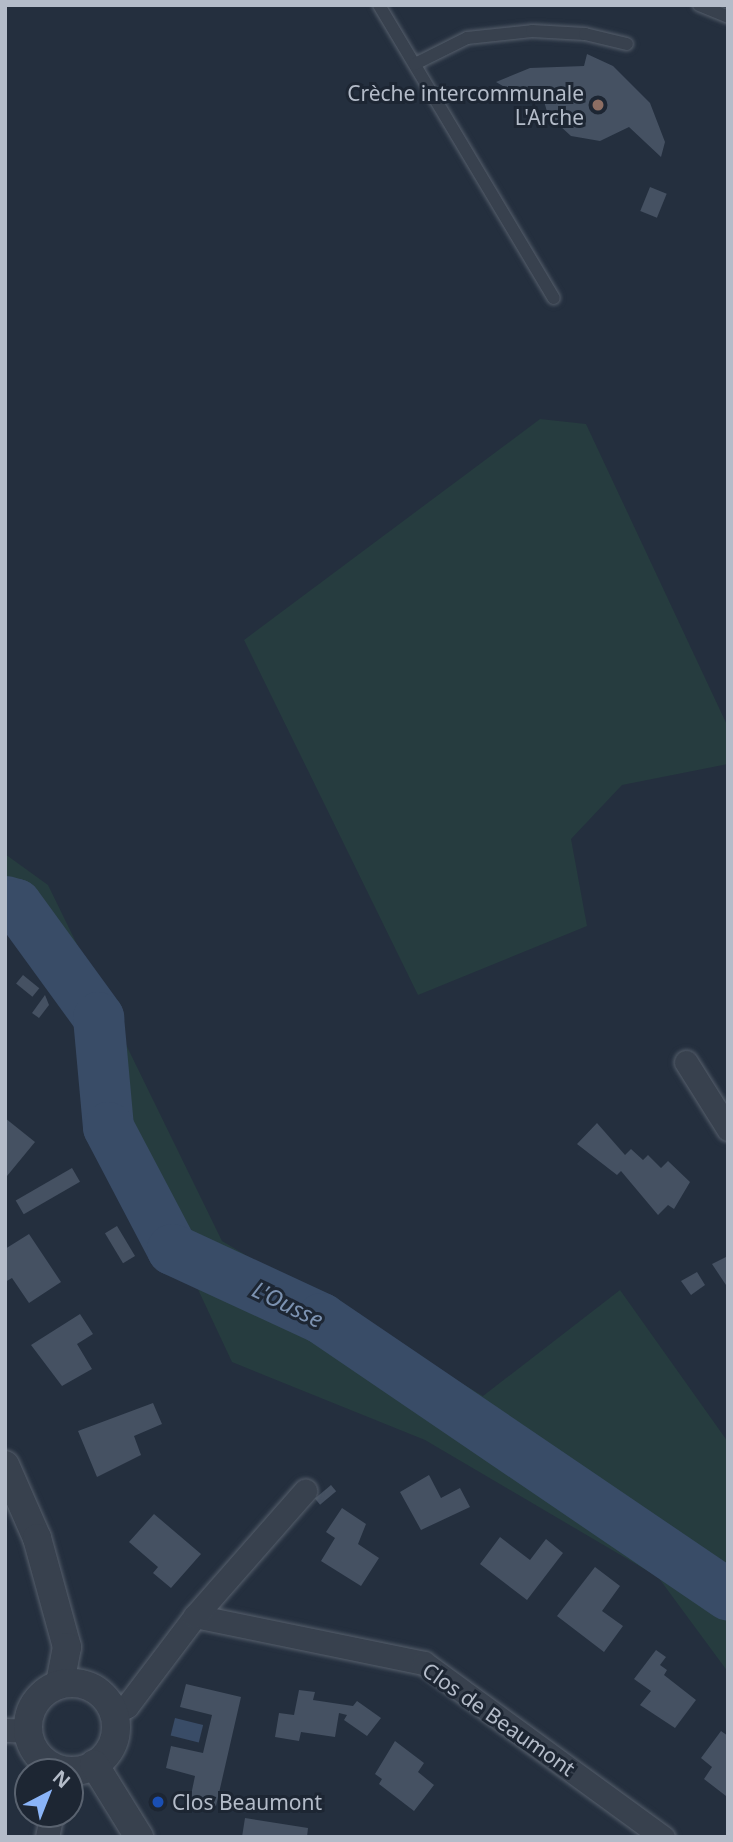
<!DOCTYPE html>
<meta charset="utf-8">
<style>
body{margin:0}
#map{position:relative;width:733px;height:1842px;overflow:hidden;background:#242f3e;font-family:"Noto Sans",sans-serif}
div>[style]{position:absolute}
.green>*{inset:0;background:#263c3f}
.water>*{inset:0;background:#394c67;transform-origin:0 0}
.river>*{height:51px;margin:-25.5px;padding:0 25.5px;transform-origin:25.5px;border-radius:25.5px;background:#394c67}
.building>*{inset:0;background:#455162;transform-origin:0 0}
.roads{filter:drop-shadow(0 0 2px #565f6c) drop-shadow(0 0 2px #565f6c)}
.service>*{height:12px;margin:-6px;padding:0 6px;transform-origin:6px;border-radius:6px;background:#38414e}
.minor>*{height:23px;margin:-11.5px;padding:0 11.5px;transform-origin:11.5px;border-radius:11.5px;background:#38414e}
.tertiary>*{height:28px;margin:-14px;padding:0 14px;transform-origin:14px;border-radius:14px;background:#38414e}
.tertiary>.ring{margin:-14px;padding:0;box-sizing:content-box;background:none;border:28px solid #38414e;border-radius:50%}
.dots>*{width:19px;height:19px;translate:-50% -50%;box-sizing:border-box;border:4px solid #1d2633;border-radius:50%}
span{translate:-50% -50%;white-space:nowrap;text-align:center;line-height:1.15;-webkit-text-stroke:6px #1d2633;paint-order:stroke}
.poi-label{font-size:21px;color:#b4bcc9}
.right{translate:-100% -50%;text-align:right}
.left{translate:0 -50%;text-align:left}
.street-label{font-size:21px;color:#b4bcc9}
.water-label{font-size:23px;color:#7c92b1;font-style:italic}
.frame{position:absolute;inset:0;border:7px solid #b4bcc9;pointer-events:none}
.north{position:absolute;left:14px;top:1758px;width:70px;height:70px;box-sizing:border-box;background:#1d2633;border:2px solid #59626f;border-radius:50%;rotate:42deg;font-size:19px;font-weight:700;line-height:28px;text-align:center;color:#b4bcc9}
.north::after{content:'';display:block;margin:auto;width:24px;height:32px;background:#8ab4f8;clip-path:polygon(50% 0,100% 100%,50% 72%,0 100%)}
</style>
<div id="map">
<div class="green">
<i style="clip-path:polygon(540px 419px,586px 424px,728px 727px,728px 764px,622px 785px,571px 839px,587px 926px,418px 995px,244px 640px)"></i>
<i style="clip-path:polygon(5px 854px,48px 885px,222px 1241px,483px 1396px,620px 1290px,728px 1442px,728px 1672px,658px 1577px,425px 1440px,232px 1362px,5px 877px)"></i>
</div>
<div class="water">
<i style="left:175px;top:1718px;width:29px;height:18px;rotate:14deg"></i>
</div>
<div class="river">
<i style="left:5px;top:901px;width:11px;rotate:15deg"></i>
<i style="left:16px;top:904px;width:140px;rotate:54deg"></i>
<i style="left:98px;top:1017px;width:110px;rotate:84.8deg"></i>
<i style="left:108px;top:1127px;width:138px;rotate:62.3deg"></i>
<i style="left:172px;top:1249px;width:164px;rotate:24.8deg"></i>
<i style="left:321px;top:1318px;width:492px;rotate:34.2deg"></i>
</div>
<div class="building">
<i style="clip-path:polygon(587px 54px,613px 66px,650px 103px,665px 142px,661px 157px,629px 127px,600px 141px,571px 136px,548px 115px,541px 91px,508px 89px,496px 82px,530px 68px,584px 66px)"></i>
<i style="left:650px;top:187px;width:18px;height:26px;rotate:22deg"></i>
<i style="left:23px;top:975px;width:21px;height:11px;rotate:39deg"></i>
<i style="clip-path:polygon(45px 995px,49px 1005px,39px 1018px,32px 1013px)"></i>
<i style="clip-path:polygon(5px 1118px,35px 1142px,7px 1176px,5px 1174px)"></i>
<i style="clip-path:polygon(597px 1123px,625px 1155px,631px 1149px,643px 1160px,648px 1155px,661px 1168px,668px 1161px,690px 1182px,674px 1209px,668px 1205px,658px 1215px,621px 1171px,617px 1175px,577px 1144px)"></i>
<i style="left:72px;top:1168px;width:16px;height:65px;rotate:60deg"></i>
<i style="left:117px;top:1226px;width:35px;height:14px;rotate:59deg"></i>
<i style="clip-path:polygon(29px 1234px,61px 1282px,29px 1303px,12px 1278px,5px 1282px,5px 1249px)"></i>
<i style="clip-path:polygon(728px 1256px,728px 1288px,712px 1264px)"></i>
<i style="clip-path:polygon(697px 1272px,705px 1285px,691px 1295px,681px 1281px)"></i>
<i style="clip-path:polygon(80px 1314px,93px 1334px,77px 1344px,92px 1369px,62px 1386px,31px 1345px)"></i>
<i style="clip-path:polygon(153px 1403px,162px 1424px,134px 1436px,141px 1455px,97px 1477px,78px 1431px)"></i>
<i style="clip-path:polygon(429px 1475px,441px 1498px,460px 1488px,470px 1507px,421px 1530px,400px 1492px)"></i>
<i style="left:331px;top:1485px;width:8px;height:21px;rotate:50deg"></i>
<i style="clip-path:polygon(342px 1508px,366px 1524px,358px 1544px,379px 1558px,361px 1586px,321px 1561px,335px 1538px,326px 1532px)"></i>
<i style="clip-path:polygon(154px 1514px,201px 1554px,171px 1588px,153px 1573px,158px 1567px,129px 1542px)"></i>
<i style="clip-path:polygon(500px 1537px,530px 1560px,546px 1539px,563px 1553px,527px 1600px,480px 1564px)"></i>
<i style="clip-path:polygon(595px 1567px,620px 1586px,602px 1611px,623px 1626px,604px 1652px,557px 1616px)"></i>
<i style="clip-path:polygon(656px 1650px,666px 1657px,660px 1665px,667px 1670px,664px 1675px,696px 1700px,675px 1728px,640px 1705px,651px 1691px,634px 1679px)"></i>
<i style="clip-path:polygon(186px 1684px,241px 1697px,216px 1806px,190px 1800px,195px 1776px,166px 1768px,171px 1746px,203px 1753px,212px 1715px,180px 1707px)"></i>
<i style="clip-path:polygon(299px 1690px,315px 1692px,313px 1700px,353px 1706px,357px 1701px,381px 1718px,367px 1736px,344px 1720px,347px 1715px,339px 1713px,335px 1737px,301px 1732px,299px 1741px,275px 1737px,279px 1713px,294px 1715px)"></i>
<i style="clip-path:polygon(721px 1731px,728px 1736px,726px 1796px,704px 1779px,712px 1767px,701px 1758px)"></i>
<i style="clip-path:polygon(395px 1741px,424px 1763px,418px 1772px,434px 1785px,414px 1811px,379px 1784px,382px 1779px,375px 1774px)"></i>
<i style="clip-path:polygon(245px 1818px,308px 1828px,307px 1837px,242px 1837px)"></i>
</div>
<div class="roads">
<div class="service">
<i style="left:379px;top:5px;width:341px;rotate:59.2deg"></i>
<i style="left:699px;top:5px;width:31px;rotate:22deg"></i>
<i style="left:415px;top:64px;width:58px;rotate:-26.6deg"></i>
<i style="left:467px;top:38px;width:65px;rotate:-6.1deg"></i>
<i style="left:532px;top:31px;width:53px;rotate:3.2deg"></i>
<i style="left:585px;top:34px;width:43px;rotate:13.4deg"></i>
</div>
<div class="minor">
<i style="left:686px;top:1062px;width:79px;rotate:57.9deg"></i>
<i style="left:195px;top:1616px;width:234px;rotate:11.6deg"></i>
<i style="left:424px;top:1663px;width:296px;rotate:36.1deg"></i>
<i style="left:113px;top:1714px;width:16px;rotate:-30deg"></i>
<i style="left:127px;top:1706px;width:113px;rotate:-52.9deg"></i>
<i style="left:195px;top:1616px;width:167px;rotate:-48.7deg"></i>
<i style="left:5px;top:1730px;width:23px;rotate:2deg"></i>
<i style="left:63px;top:1772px;width:2px;rotate:-90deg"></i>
<i style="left:47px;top:1837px;width:24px;rotate:-78deg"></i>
</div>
<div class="tertiary">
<i style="left:5px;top:1465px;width:80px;rotate:66.3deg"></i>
<i style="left:37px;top:1538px;width:113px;rotate:74.6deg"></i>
<i style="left:67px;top:1647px;width:38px;rotate:101deg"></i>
<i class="ring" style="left:28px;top:1683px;width:60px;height:60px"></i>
<i style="left:94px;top:1764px;width:86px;rotate:58.3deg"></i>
</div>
</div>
<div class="dots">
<i style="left:598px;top:105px;background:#8d6e63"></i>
<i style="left:158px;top:1802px;background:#1a4fb4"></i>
</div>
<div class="poi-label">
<span class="right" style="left:584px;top:105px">Crèche intercommunale<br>L'Arche</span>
<span class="left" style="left:172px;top:1802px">Clos Beaumont</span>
</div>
<div class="street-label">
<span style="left:499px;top:1719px;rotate:35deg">Clos de Beaumont</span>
</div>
<div class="water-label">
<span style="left:288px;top:1304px;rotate:26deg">L'Ousse</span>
</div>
<div class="frame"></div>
<div class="north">N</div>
</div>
